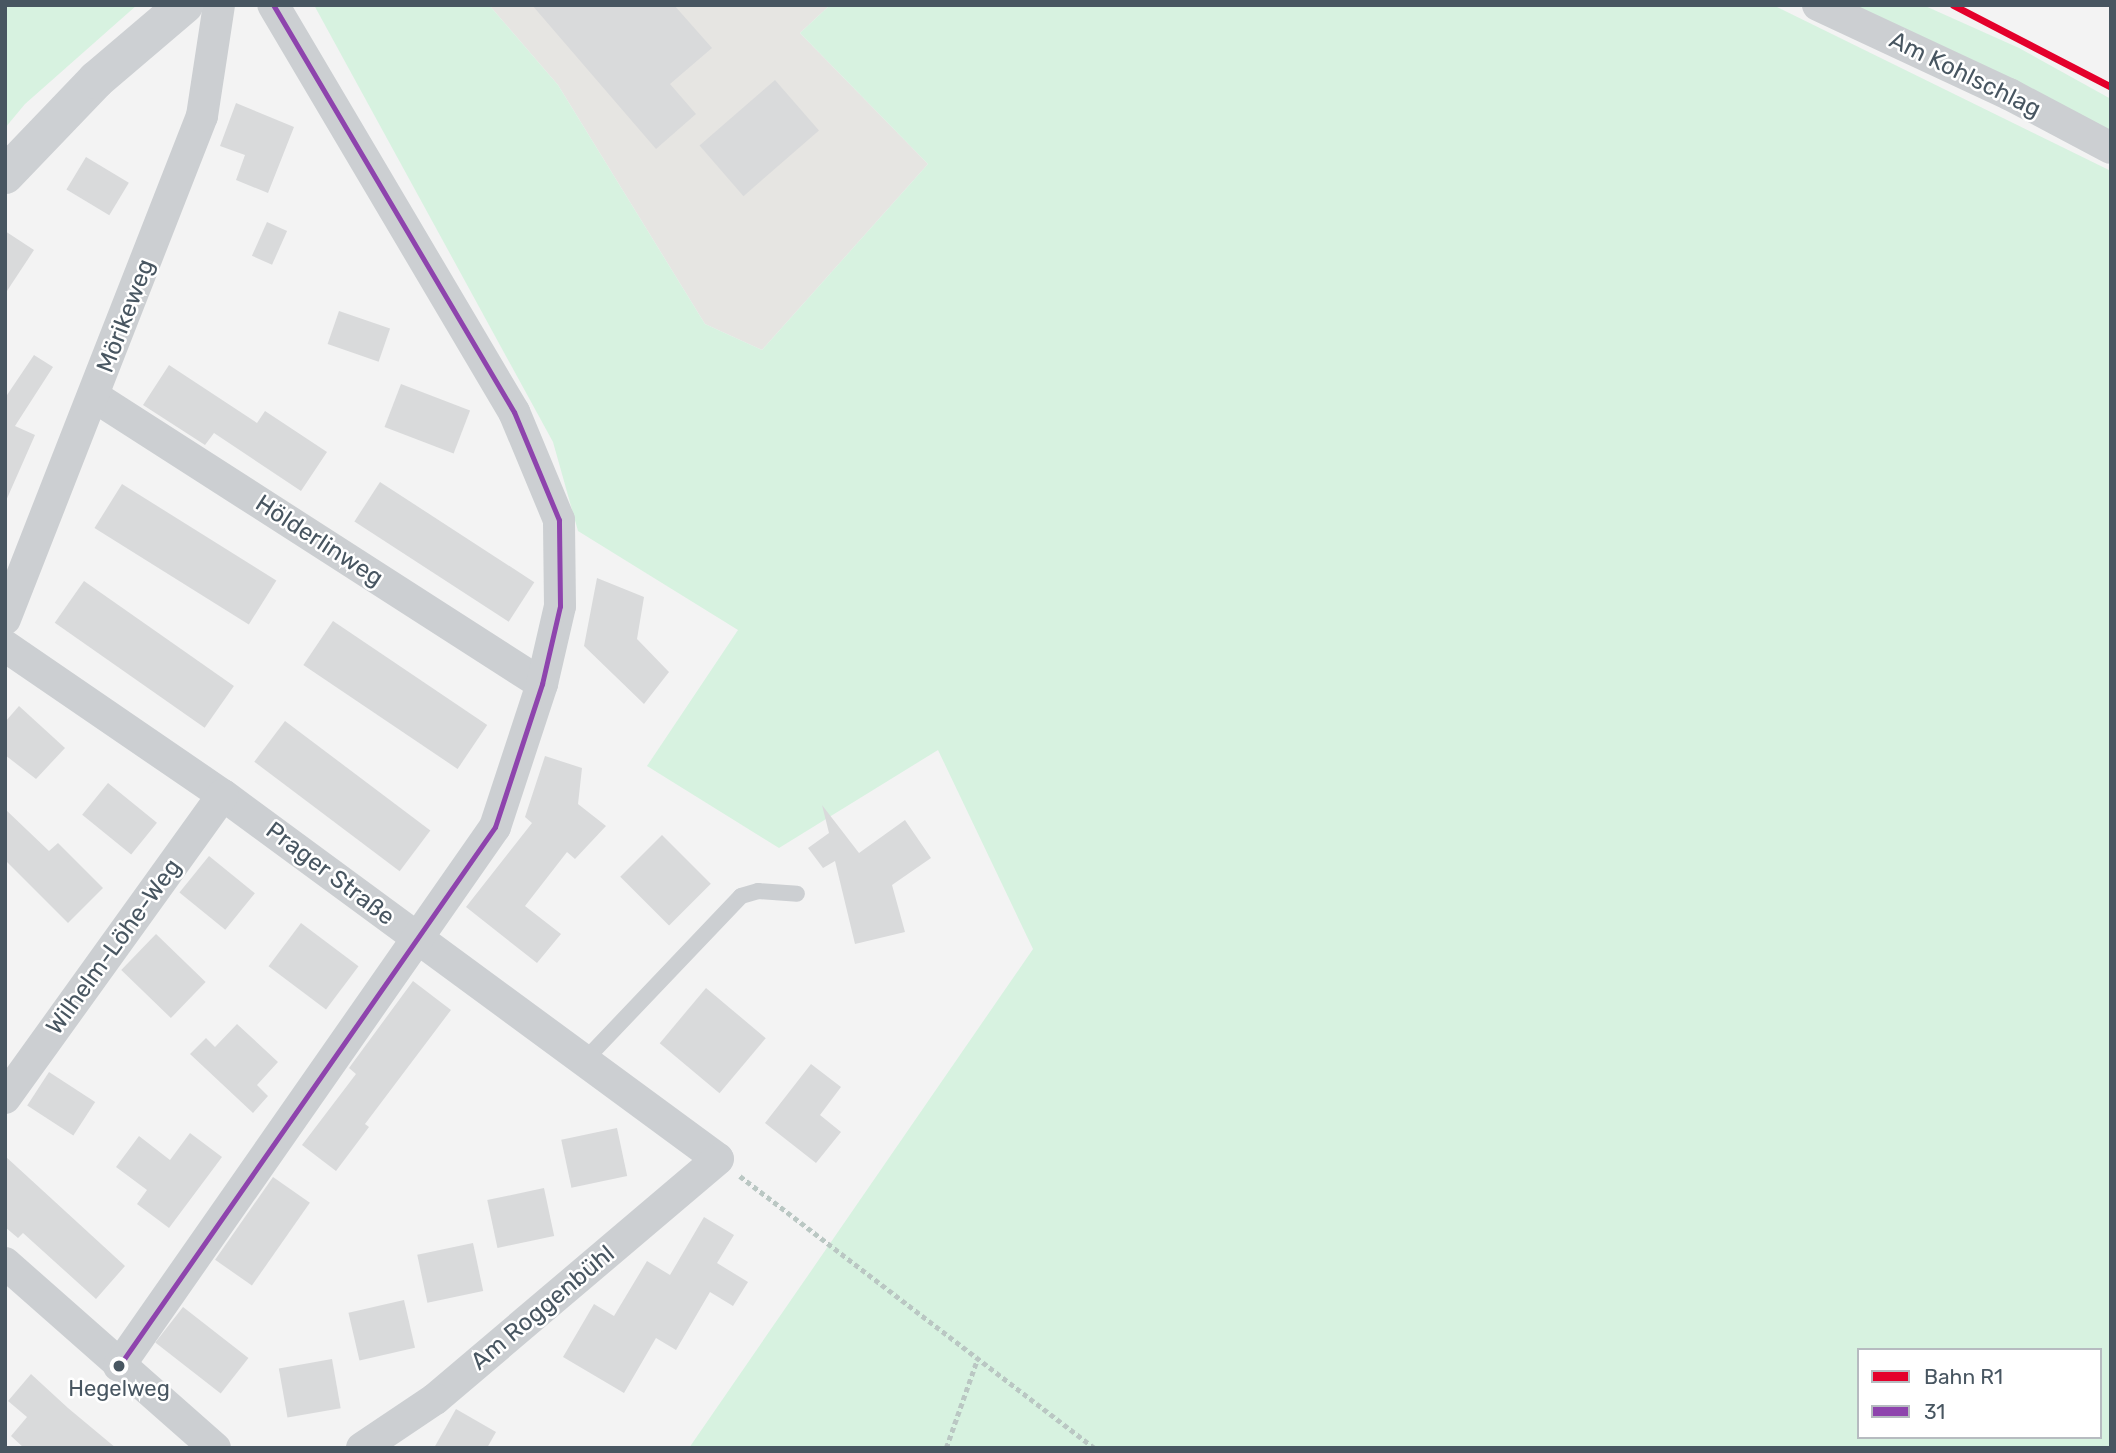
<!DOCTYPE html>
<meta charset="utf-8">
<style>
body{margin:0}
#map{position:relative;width:2116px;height:1453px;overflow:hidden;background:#f3f3f3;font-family:Rubik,sans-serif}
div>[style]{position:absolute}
.commercial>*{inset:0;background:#e6e5e2}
.green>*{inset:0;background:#d7f2e0}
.building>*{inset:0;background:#d9dadb;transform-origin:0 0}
.path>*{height:4.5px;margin-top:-2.25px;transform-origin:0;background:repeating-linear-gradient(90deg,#bac7c3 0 5px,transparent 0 8.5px)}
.lane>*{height:16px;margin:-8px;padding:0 8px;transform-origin:8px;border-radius:8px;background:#cccfd2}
.street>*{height:32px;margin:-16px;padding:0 16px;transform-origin:16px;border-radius:16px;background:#cccfd2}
.secondary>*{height:38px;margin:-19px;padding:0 19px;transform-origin:19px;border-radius:19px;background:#cdd0d3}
.bus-1>*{height:5px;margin:-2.5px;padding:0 2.5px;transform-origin:2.5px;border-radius:2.5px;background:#8e44ad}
.rail-1>*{height:7px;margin:-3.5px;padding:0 3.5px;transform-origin:3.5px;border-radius:3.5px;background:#e4002b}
.dots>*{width:19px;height:19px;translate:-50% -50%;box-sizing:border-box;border:4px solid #fff;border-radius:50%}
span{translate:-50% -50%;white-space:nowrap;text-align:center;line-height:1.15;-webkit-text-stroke:5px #fff;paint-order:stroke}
.bus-label{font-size:22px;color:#485661}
.street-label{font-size:24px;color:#485661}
.frame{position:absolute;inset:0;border:7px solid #485661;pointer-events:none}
.legend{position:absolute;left:1857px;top:1348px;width:245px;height:91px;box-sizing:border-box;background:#fff;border:2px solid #b6bbc0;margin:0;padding:9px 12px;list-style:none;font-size:21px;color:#485661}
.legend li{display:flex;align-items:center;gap:14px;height:35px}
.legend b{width:35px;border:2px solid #b6bbc0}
</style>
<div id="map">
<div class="commercial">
<i style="clip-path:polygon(489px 5px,830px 5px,800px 33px,928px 164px,762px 350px,705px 324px,558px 85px)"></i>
</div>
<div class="green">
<i style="clip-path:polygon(5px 5px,137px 5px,25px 104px,5px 128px)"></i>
<i style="clip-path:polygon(evenodd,314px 5px,489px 5px,558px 85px,705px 324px,762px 350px,928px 164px,800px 33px,830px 5px,1773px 5px,2111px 171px,2111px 1448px,689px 1448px,1033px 949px,938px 750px,779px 848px,647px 766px,738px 630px,578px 531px,553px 442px,314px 5px,1859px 1350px,2100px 1350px,2100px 1437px,1859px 1437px,1859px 1350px)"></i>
<i style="clip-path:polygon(1846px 5px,1923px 5px,2019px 48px,2111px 99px,2111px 137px)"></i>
</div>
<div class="building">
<i style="clip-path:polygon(532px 5px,674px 5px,712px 48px,670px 84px,696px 114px,656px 149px)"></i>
<i style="left:775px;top:80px;width:67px;height:100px;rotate:49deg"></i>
<i style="clip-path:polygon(236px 103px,294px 127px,268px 193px,236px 180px,245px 155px,220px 146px)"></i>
<i style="left:86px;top:157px;width:50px;height:38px;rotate:31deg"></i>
<i style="left:267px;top:222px;width:22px;height:37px;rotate:24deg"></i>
<i style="clip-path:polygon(5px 231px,34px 250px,5px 294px)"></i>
<i style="left:339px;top:311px;width:54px;height:35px;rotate:19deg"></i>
<i style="clip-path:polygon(34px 355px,53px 367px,15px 426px,35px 435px,5px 503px,5px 398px)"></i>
<i style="clip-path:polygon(169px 365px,257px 423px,265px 411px,327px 452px,301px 491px,214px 433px,205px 445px,143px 405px)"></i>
<i style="left:401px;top:384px;width:74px;height:46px;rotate:21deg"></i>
<i style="left:380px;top:482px;width:184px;height:47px;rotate:33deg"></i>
<i style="left:122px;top:484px;width:182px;height:52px;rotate:32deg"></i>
<i style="clip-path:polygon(597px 578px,644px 597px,637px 639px,669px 672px,644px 704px,584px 646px)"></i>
<i style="left:84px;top:581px;width:183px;height:51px;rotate:35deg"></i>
<i style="left:333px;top:621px;width:186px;height:53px;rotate:34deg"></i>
<i style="clip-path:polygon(19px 706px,65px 748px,36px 779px,5px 755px,5px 722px)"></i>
<i style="left:285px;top:721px;width:182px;height:51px;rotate:37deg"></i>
<i style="clip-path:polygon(545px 756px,582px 768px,578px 804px,606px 826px,575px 859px,567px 852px,525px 906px,561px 934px,537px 963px,466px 907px,532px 823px,525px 817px)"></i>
<i style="left:108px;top:783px;width:63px;height:41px;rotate:39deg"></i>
<i style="clip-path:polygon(822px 805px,859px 853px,905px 820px,931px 858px,892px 885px,905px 932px,855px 944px,835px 861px,823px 868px,808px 848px,829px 833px)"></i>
<i style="clip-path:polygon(5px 809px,49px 851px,58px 843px,103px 888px,68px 923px,5px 860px)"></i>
<i style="left:662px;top:835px;width:69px;height:59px;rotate:45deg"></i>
<i style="left:209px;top:856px;width:59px;height:47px;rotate:39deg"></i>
<i style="left:301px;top:923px;width:72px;height:54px;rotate:37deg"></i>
<i style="left:156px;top:934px;width:69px;height:50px;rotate:44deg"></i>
<i style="clip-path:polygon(413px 981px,451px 1010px,365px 1124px,369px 1127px,336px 1171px,302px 1145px,356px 1074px,349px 1068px)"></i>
<i style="left:706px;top:988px;width:78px;height:72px;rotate:40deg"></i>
<i style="clip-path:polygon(237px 1024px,278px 1062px,257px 1085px,268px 1096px,253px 1113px,190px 1054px,206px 1038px,215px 1047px)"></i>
<i style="clip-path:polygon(811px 1064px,841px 1087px,820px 1115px,841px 1132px,816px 1163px,765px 1123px)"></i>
<i style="left:49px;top:1072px;width:55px;height:40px;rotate:33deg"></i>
<i style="left:617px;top:1128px;width:49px;height:57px;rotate:78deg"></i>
<i style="clip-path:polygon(190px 1133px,222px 1157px,169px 1228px,137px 1204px,147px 1190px,116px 1167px,139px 1136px,170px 1160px)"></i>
<i style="clip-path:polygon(5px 1156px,125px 1266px,96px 1299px,23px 1233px,18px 1238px,5px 1227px)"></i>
<i style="left:273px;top:1177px;width:45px;height:101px;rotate:35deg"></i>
<i style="left:544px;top:1188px;width:49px;height:58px;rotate:78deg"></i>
<i style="clip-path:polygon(704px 1217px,734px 1235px,717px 1263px,748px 1282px,733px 1306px,710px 1292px,676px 1350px,656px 1338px,624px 1393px,563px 1357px,594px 1304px,614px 1316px,647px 1261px,670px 1275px)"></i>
<i style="left:473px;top:1243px;width:49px;height:57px;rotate:78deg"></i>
<i style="left:404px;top:1300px;width:49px;height:57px;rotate:77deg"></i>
<i style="left:183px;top:1307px;width:83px;height:45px;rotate:38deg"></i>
<i style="left:332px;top:1359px;width:50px;height:54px;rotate:80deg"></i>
<i style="clip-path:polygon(31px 1374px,68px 1408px,116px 1448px,24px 1448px,11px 1436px,27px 1417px,8px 1401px)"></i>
<i style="clip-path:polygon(456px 1409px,496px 1432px,487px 1448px,434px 1448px)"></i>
</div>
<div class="path">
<i style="left:740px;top:1176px;width:447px;rotate:37.5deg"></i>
<i style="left:946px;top:1448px;width:96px;rotate:-70.6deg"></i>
</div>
<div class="lane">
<i style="left:584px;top:1061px;width:228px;rotate:-46.4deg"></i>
<i style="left:741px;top:896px;width:18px;rotate:-16deg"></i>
<i style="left:758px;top:891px;width:39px;rotate:4deg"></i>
</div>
<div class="street">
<i style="left:1818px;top:5px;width:211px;rotate:25deg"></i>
<i style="left:2009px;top:94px;width:115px;rotate:27.9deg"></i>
<i style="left:95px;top:397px;width:531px;rotate:32.7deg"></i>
<i style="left:5px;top:619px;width:540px;rotate:-68.61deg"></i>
<i style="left:202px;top:116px;width:112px;rotate:-81.3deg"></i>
<i style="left:5px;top:646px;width:264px;rotate:34.4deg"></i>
<i style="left:223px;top:795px;width:614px;rotate:36.33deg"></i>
<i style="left:718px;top:1159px;width:371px;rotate:139.7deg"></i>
<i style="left:435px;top:1399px;width:88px;rotate:146.1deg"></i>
<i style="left:5px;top:1098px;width:373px;rotate:-54.3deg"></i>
<i style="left:5px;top:1263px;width:280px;rotate:41.4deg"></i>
<i style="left:119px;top:1366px;width:657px;rotate:-55.1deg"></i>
<i style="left:495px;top:827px;width:151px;rotate:-71.8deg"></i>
<i style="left:542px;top:684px;width:80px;rotate:-77deg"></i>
<i style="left:560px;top:606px;width:86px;rotate:-90.7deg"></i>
<i style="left:559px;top:520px;width:117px;rotate:-112.6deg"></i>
<i style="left:514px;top:412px;width:473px;rotate:-120.6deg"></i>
</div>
<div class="secondary">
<i style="left:5px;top:175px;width:132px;rotate:-46.2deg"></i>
<i style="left:96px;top:80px;width:116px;rotate:-40.4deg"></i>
</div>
<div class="bus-1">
<i style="left:119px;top:1366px;width:657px;rotate:-55.1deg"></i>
<i style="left:495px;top:827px;width:151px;rotate:-71.8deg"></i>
<i style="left:542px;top:684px;width:80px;rotate:-77deg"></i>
<i style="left:560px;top:606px;width:86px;rotate:-90.7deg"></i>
<i style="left:559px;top:520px;width:117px;rotate:-112.6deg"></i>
<i style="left:514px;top:412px;width:473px;rotate:-120.6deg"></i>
</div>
<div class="rail-1">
<i style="left:1953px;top:5px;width:178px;rotate:27.4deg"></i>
</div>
<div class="dots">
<i style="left:119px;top:1366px;background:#485661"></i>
</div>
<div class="bus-label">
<span style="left:119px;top:1389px">Hegelweg</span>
</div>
<div class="street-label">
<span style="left:1965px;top:75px;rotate:26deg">Am Kohlschlag</span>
<span style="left:126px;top:316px;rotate:-69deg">Mörikeweg</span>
<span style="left:319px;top:541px;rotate:33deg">Hölderlinweg</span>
<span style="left:330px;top:874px;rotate:37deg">Prager Straße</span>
<span style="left:114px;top:947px;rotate:-54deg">Wilhelm-Löhe-Weg</span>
<span style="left:543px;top:1308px;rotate:-40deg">Am Roggenbühl</span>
</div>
<div class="frame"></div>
<ul class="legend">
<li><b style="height:9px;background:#e4002b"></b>Bahn R1</li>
<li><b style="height:9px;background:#8e44ad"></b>31</li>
</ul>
</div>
